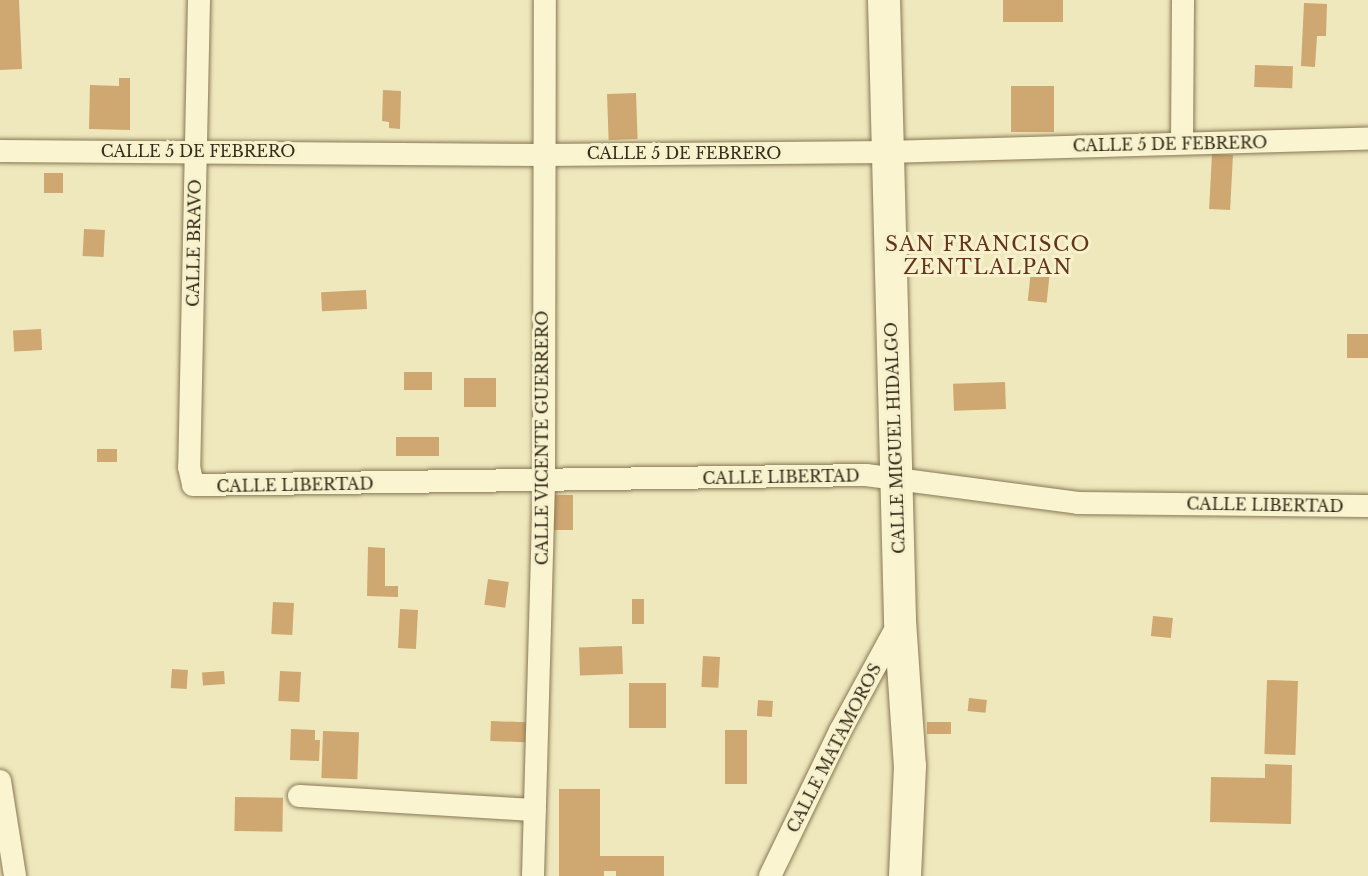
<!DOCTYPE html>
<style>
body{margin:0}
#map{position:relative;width:1368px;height:876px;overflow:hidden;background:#efe8bd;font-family:"Libre Baskerville",serif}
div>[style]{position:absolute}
.building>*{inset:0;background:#cfa771;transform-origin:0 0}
.roads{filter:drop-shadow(0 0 2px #887855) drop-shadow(0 0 2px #887855)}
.street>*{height:22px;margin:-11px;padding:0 11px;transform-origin:11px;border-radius:11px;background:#faf4d0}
.secondary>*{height:32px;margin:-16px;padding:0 16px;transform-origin:16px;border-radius:16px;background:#faf4d0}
span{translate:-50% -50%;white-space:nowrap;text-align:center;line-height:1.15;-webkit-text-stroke:6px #f7f1cd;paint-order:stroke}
.street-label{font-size:16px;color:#362c1b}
.quarter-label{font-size:20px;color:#653419;letter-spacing:1.5px}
</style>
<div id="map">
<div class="building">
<i style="clip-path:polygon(0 0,19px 0,22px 69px,0 70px)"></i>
<i style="left:1003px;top:0;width:60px;height:22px"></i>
<i style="clip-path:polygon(1304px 3px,1327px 4px,1326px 36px,1317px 36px,1315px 67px,1301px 66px)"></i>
<i style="left:1255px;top:65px;width:38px;height:22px;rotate:2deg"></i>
<i style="clip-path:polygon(119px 78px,130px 78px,130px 130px,89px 129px,90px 85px,119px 86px)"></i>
<i style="left:1011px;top:86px;width:43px;height:46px"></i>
<i style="clip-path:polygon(383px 90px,401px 91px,400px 129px,389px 128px,389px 122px,382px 121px)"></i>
<i style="left:636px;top:93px;width:46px;height:29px;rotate:88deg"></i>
<i style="left:1212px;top:154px;width:21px;height:55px;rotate:3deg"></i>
<i style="left:63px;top:173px;width:20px;height:19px;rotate:90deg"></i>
<i style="left:84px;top:229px;width:21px;height:27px;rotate:3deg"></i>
<i style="left:1031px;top:270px;width:19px;height:31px;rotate:6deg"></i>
<i style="left:366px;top:290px;width:19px;height:45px;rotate:87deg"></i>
<i style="left:41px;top:329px;width:21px;height:28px;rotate:87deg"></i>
<i style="left:1347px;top:334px;width:21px;height:24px"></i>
<i style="left:404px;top:372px;width:28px;height:18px"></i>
<i style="left:464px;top:378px;width:32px;height:29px"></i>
<i style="left:1005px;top:382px;width:27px;height:52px;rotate:88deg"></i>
<i style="left:396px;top:437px;width:43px;height:19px"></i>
<i style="left:97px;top:449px;width:20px;height:13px"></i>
<i style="left:573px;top:495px;width:35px;height:22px;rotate:90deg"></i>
<i style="clip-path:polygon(368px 547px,385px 548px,385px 586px,398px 586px,398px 597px,367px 596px)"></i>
<i style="left:488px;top:579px;width:21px;height:26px;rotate:8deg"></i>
<i style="left:632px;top:599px;width:12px;height:25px"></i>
<i style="left:273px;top:602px;width:21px;height:32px;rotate:3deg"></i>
<i style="left:400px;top:609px;width:18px;height:39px;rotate:3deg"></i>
<i style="left:1153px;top:616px;width:20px;height:20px;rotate:6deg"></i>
<i style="left:622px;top:646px;width:28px;height:43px;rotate:88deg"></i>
<i style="left:703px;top:656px;width:17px;height:31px;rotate:3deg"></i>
<i style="left:172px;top:669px;width:16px;height:19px;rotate:4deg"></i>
<i style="left:224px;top:671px;width:13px;height:22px;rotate:86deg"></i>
<i style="left:280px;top:671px;width:21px;height:30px;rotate:3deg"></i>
<i style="left:1267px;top:680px;width:31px;height:74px;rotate:2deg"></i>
<i style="left:629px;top:683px;width:37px;height:45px"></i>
<i style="left:969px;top:698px;width:18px;height:13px;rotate:6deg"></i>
<i style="left:758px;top:700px;width:15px;height:16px;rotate:4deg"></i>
<i style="left:491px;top:721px;width:35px;height:20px;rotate:2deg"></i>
<i style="left:927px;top:722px;width:24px;height:12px"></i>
<i style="clip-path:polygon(291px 729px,315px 730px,315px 740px,320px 740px,319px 761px,290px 760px)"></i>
<i style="left:725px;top:730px;width:22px;height:54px"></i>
<i style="left:323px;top:731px;width:36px;height:47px;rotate:2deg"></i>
<i style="clip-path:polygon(1265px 764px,1292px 765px,1291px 824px,1210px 822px,1211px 777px,1265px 778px)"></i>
<i style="clip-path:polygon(559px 789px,600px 789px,600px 856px,664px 856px,664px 876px,616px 876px,616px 871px,604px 871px,604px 876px,559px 876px)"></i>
<i style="left:235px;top:797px;width:48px;height:34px;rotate:1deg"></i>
</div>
<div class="roads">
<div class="street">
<i style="left:199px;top:0;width:467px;rotate:91.2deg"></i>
<i style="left:189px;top:467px;width:18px;rotate:77deg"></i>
<i style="left:193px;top:485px;width:673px;rotate:-0.85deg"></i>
<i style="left:866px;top:475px;width:214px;rotate:7.5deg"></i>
<i style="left:1078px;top:503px;width:290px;rotate:0.6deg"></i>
<i style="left:1182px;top:143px;width:143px;rotate:-89.6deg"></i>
<i style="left:0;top:151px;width:543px;rotate:0.42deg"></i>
<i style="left:543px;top:155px;width:345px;rotate:-0.5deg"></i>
<i style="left:888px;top:152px;width:480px;rotate:-1.6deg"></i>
<i style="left:0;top:781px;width:96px;rotate:81deg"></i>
<i style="left:299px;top:796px;width:236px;rotate:3.4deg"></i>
<i style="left:533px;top:876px;width:396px;rotate:-88.4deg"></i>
<i style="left:544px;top:480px;width:480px;rotate:-89.9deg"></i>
<i style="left:770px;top:876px;width:161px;rotate:-64.2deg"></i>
<i style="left:840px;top:731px;width:125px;rotate:-61.4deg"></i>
</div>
<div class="secondary">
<i style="left:884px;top:0;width:621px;rotate:88.52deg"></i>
<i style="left:900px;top:621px;width:145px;rotate:86.1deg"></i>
<i style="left:910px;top:766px;width:110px;rotate:92.6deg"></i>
</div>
</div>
<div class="street-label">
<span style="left:1170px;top:144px;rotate:-1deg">CALLE 5 DE FEBRERO</span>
<span style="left:198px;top:151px">CALLE 5 DE FEBRERO</span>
<span style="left:684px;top:153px">CALLE 5 DE FEBRERO</span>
<span style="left:194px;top:243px;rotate:-89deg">CALLE BRAVO</span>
<span style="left:542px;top:438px;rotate:-90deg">CALLE VICENTE GUERRERO</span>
<span style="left:895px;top:438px;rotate:-92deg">CALLE MIGUEL HIDALGO</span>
<span style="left:781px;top:477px;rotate:-1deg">CALLE LIBERTAD</span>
<span style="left:295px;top:485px;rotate:-1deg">CALLE LIBERTAD</span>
<span style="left:1265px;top:505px;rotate:1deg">CALLE LIBERTAD</span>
<span style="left:834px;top:748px;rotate:-63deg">CALLE MATAMOROS</span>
</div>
<div class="quarter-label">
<span style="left:988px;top:256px">SAN FRANCISCO<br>ZENTLALPAN</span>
</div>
</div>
